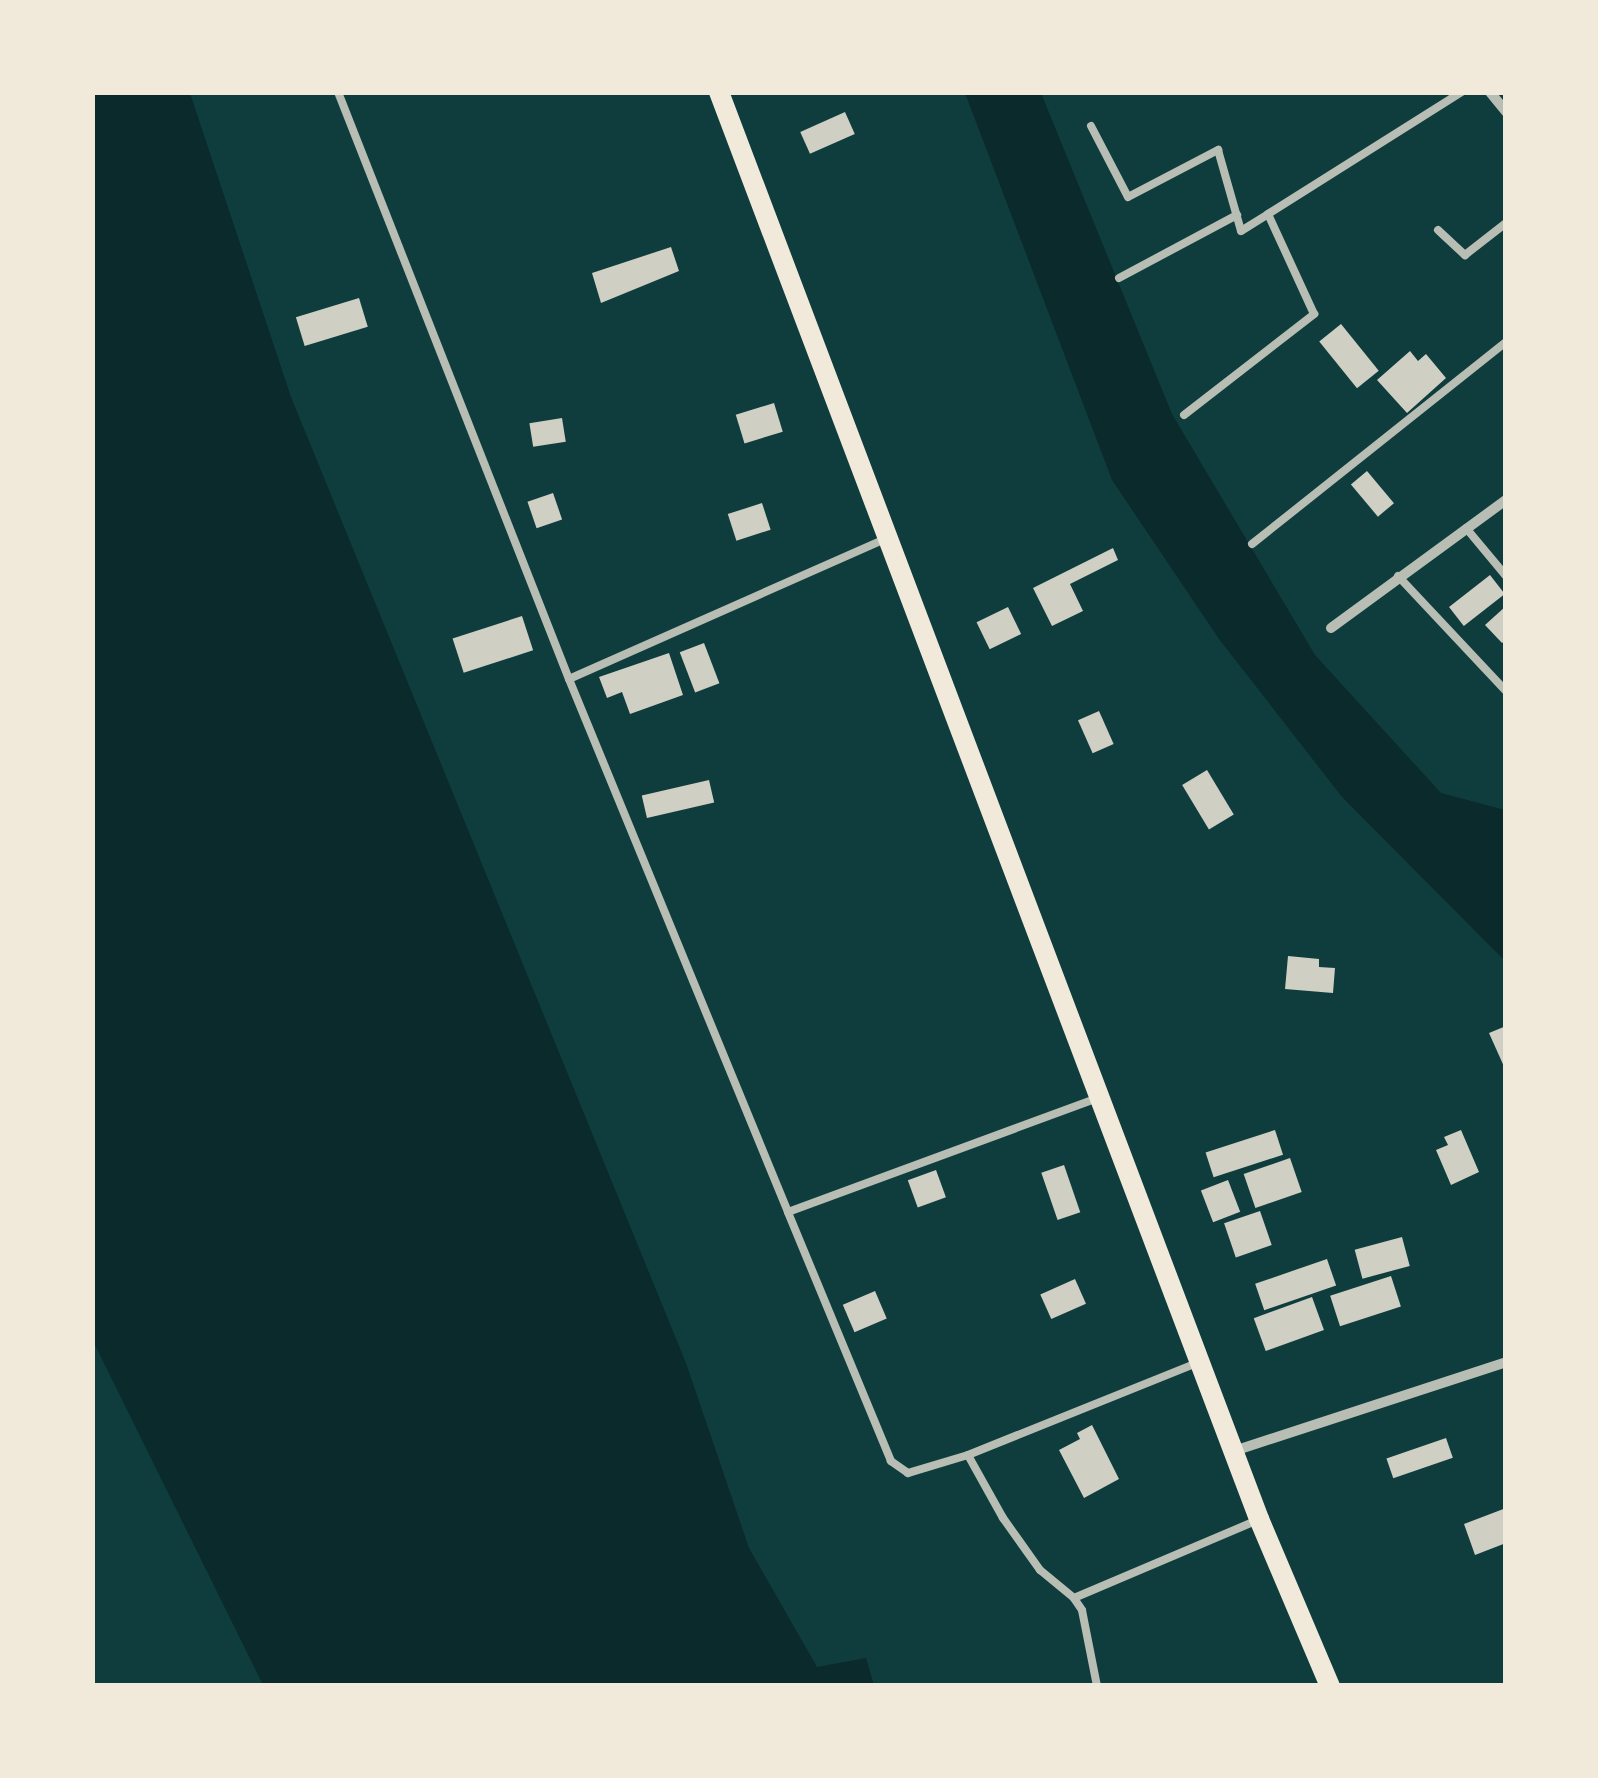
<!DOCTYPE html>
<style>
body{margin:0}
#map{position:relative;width:1598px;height:1778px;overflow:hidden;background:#0f3d3e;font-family:Bitter,serif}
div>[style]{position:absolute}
.water>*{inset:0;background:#0a2a2b}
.building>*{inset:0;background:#cfcfc3;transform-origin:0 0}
.service>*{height:8px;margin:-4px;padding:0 4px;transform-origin:4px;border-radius:4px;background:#b8beb3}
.minor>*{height:10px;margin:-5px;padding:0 5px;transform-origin:5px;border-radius:5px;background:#b8beb3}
.secondary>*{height:20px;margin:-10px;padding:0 10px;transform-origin:10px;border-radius:10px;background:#f1e9da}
span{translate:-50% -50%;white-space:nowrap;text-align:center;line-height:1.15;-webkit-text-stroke:10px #f1e9da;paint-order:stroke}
.frame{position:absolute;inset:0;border:95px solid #f1e9da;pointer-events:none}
</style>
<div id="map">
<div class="water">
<i style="clip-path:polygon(93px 92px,190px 93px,291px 397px,686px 1363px,749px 1548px,817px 1667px,866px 1658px,874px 1685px,263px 1685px,93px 1341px)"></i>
<i style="clip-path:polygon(965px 93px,1041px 93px,1172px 414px,1315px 655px,1441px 793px,1505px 810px,1505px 961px,1342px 797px,1219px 639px,1112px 480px)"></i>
</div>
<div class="building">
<i style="left:845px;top:112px;width:24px;height:49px;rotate:66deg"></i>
<i style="clip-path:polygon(671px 247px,679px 271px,601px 303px,592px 273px)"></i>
<i style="left:359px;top:298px;width:30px;height:66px;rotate:73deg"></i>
<i style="left:1341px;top:324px;width:60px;height:28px;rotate:51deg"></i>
<i style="clip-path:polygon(1410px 351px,1418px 361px,1426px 354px,1446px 378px,1407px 413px,1377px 380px)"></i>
<i style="left:774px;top:403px;width:30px;height:40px;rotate:73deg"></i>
<i style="left:562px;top:418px;width:24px;height:33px;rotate:81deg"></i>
<i style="left:1367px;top:471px;width:42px;height:21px;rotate:50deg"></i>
<i style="left:553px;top:493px;width:28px;height:27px;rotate:71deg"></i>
<i style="left:762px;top:503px;width:28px;height:36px;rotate:72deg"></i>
<i style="clip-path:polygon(1113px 548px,1118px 560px,1070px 584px,1083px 611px,1052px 626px,1033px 588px)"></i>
<i style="left:1490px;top:575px;width:24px;height:52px;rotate:52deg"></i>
<i style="clip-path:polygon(1506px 606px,1506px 640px,1502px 643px,1485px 625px)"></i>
<i style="left:1008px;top:607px;width:30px;height:35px;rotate:64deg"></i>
<i style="left:522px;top:616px;width:36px;height:73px;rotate:72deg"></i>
<i style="left:704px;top:643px;width:43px;height:26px;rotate:69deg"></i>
<i style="clip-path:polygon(669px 653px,683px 695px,630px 714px,622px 692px,607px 698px,599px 677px)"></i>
<i style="left:1099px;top:711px;width:36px;height:23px;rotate:66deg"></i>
<i style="left:1207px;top:770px;width:52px;height:29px;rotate:59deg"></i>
<i style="left:709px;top:780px;width:23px;height:69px;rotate:77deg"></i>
<i style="clip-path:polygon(1288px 956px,1319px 959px,1319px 967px,1335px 968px,1333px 993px,1285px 989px)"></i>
<i style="clip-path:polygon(1506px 1026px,1506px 1071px,1489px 1033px)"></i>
<i style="left:1275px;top:1130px;width:26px;height:73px;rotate:72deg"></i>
<i style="clip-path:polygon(1461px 1130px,1479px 1172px,1451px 1185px,1436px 1150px,1448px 1145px,1444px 1137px)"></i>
<i style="left:1290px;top:1158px;width:36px;height:49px;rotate:71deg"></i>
<i style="left:1064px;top:1165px;width:50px;height:24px;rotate:71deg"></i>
<i style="left:936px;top:1170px;width:29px;height:30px;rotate:70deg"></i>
<i style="left:1228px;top:1180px;width:34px;height:29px;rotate:69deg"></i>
<i style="left:1260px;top:1211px;width:36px;height:38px;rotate:71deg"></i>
<i style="left:1402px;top:1237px;width:30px;height:49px;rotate:75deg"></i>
<i style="left:1327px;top:1259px;width:28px;height:76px;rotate:71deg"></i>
<i style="left:1391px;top:1276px;width:32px;height:64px;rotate:72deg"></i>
<i style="left:1075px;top:1279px;width:27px;height:38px;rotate:66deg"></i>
<i style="left:875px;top:1291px;width:30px;height:35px;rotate:67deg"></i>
<i style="left:1312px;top:1297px;width:35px;height:62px;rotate:70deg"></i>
<i style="clip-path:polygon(1092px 1425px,1119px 1479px,1084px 1498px,1059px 1450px,1080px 1439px,1077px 1433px)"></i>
<i style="left:1446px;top:1438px;width:21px;height:63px;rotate:71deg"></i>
<i style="clip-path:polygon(1506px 1508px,1506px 1543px,1475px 1555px,1464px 1524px)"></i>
</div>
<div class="service">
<i style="left:338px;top:92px;width:631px;rotate:68.52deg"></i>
<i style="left:1091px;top:126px;width:80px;rotate:62.5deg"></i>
<i style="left:1128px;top:197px;width:102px;rotate:-27.6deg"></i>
<i style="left:1218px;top:150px;width:84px;rotate:74.1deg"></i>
<i style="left:1241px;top:231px;width:32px;rotate:-32deg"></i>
<i style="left:1438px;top:230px;width:37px;rotate:43deg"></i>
<i style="left:1465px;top:255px;width:52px;rotate:-38deg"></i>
<i style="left:1119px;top:278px;width:134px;rotate:-28.1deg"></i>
<i style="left:1184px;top:415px;width:165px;rotate:-37.8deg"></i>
<i style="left:1314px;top:314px;width:110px;rotate:-114.7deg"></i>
<i style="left:1268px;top:214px;width:229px;rotate:-32.2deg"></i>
<i style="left:1466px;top:528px;width:62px;rotate:50.2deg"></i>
<i style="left:1252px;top:544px;width:325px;rotate:-38.5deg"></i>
<i style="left:1398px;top:576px;width:158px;rotate:46.8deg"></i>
<i style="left:788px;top:1212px;width:576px;rotate:-112.34deg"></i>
<i style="left:569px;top:679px;width:346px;rotate:-23.9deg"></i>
<i style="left:968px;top:1455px;width:249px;rotate:-21.9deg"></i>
<i style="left:1074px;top:1598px;width:44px;rotate:-140.5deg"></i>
<i style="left:1040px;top:1570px;width:64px;rotate:-125.4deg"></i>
<i style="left:1003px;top:1518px;width:72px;rotate:-119.1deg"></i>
<i style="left:968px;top:1455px;width:63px;rotate:163.3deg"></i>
<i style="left:908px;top:1473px;width:21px;rotate:-145deg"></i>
<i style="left:891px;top:1461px;width:269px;rotate:-112.5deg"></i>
<i style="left:788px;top:1212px;width:330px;rotate:-20.2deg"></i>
<i style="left:1097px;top:1686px;width:77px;rotate:-101.2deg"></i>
<i style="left:1082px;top:1610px;width:14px;rotate:-124deg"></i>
<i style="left:1074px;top:1598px;width:197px;rotate:-23deg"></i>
</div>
<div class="minor">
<i style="left:1490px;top:92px;width:26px;rotate:51deg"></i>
<i style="left:1331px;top:628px;width:217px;rotate:-36.2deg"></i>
<i style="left:1234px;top:1451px;width:286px;rotate:-18.1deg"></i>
</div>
<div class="secondary">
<i style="left:719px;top:92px;width:1526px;rotate:69.27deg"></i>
<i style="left:1259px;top:1519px;width:181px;rotate:67deg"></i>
</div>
<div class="frame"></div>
</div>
